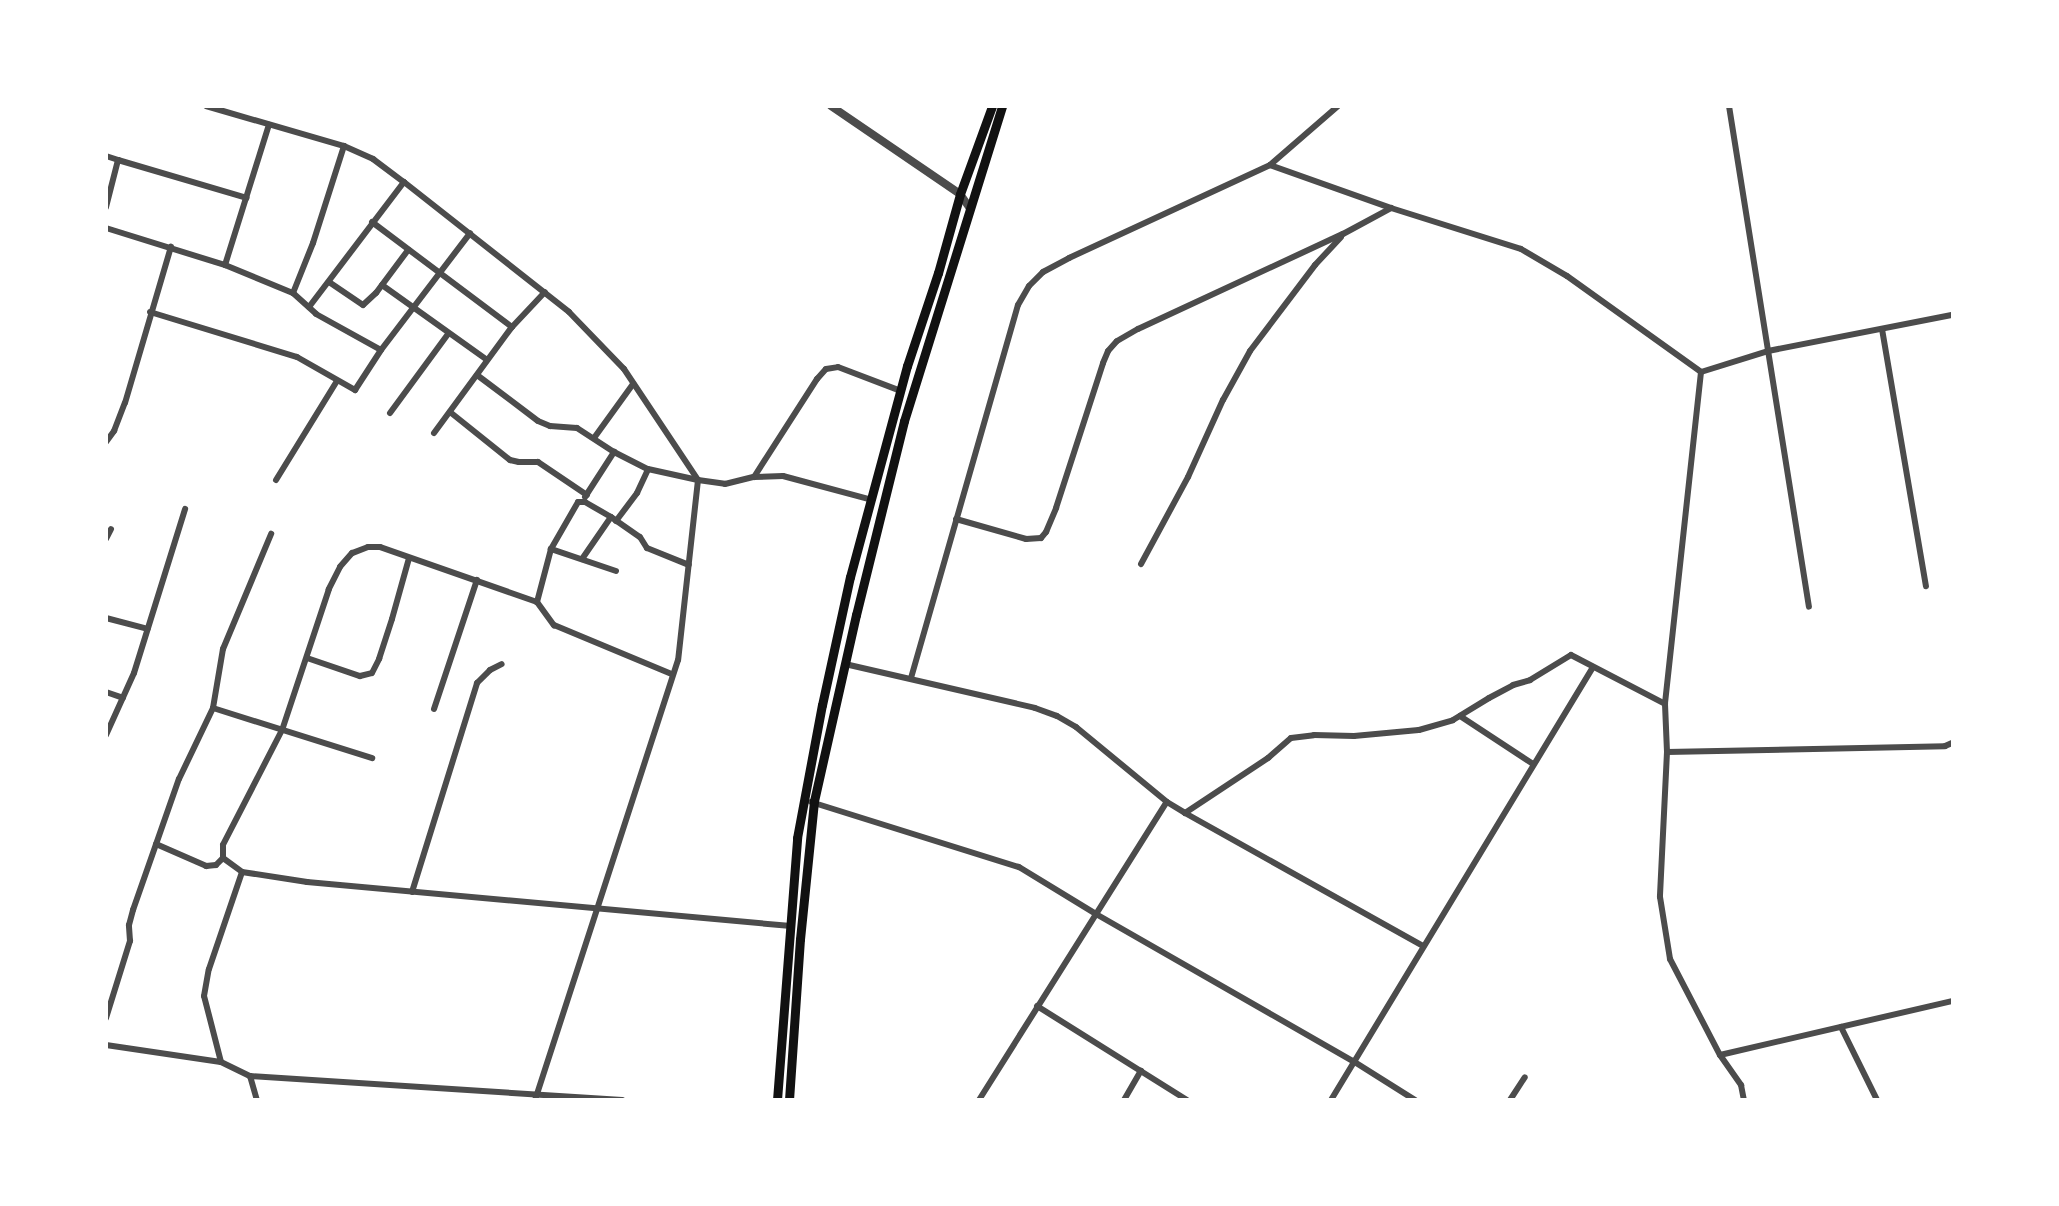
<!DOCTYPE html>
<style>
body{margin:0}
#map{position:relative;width:2059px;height:1206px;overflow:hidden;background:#fff;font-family:Lora,serif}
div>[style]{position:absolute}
.minor>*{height:6px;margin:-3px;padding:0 3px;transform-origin:3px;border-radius:3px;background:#4c4c4c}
.tertiary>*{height:8px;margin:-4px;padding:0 4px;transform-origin:4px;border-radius:4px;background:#4c4c4c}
.primary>*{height:9px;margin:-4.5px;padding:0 4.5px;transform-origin:4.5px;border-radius:4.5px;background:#111}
span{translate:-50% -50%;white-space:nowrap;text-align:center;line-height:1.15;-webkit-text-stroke:6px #fff;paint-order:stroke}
.frame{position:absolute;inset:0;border:108px solid #fff;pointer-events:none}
</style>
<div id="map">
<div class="minor">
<i style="left:206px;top:106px;width:144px;rotate:16.2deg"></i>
<i style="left:344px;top:146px;width:32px;rotate:24deg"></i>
<i style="left:373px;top:159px;width:39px;rotate:37deg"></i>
<i style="left:404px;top:182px;width:210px;rotate:38.2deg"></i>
<i style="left:569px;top:312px;width:79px;rotate:46deg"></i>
<i style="left:624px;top:369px;width:133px;rotate:56.3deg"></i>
<i style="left:698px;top:480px;width:27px;rotate:8deg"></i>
<i style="left:725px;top:484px;width:30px;rotate:-14deg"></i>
<i style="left:754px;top:477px;width:29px;rotate:-2deg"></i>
<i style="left:783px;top:476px;width:92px;rotate:15.1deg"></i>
<i style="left:1729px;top:106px;width:507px;rotate:80.93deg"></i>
<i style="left:106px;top:156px;width:13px;rotate:18deg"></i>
<i style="left:118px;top:160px;width:49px;rotate:104.3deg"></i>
<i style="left:118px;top:160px;width:134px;rotate:16.4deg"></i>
<i style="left:1270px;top:165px;width:128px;rotate:19.6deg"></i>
<i style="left:1391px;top:208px;width:136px;rotate:17.5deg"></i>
<i style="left:1521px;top:249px;width:53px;rotate:30.4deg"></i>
<i style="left:1567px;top:276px;width:165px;rotate:35.6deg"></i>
<i style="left:1701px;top:372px;width:70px;rotate:-17.4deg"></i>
<i style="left:1768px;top:351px;width:187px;rotate:-11.1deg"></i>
<i style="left:372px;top:222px;width:175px;rotate:36.9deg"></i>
<i style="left:106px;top:228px;width:125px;rotate:17.3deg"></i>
<i style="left:225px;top:265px;width:74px;rotate:22.4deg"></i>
<i style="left:293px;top:293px;width:31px;rotate:42deg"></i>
<i style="left:316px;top:314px;width:74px;rotate:29deg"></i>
<i style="left:225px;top:265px;width:147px;rotate:-72.6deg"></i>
<i style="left:329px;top:282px;width:41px;rotate:34.1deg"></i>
<i style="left:363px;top:305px;width:18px;rotate:-43deg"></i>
<i style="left:376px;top:293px;width:54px;rotate:-53.3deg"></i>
<i style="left:382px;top:285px;width:129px;rotate:35.5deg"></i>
<i style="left:293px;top:293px;width:54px;rotate:-68.2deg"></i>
<i style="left:313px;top:243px;width:102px;rotate:-72.3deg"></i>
<i style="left:309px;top:307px;width:157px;rotate:-52.8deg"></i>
<i style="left:150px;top:312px;width:154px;rotate:17deg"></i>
<i style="left:297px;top:357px;width:67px;rotate:29.6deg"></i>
<i style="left:355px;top:390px;width:48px;rotate:-57deg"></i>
<i style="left:381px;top:350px;width:147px;rotate:-52.7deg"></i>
<i style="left:1882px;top:329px;width:261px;rotate:80.3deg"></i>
<i style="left:1701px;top:372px;width:334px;rotate:96.2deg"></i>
<i style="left:1665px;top:704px;width:48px;rotate:87.6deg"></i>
<i style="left:1667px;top:752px;width:145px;rotate:92.8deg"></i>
<i style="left:1660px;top:897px;width:63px;rotate:80.8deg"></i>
<i style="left:1670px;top:959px;width:108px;rotate:62.5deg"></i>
<i style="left:1720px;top:1055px;width:37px;rotate:55deg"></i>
<i style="left:1741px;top:1085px;width:15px;rotate:79deg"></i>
<i style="left:477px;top:375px;width:76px;rotate:37deg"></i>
<i style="left:538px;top:421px;width:13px;rotate:23deg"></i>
<i style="left:550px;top:426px;width:27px;rotate:4deg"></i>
<i style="left:577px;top:428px;width:44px;rotate:33deg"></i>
<i style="left:614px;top:452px;width:38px;rotate:27deg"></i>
<i style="left:648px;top:469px;width:51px;rotate:12.4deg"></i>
<i style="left:698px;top:480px;width:181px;rotate:96.3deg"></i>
<i style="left:678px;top:660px;width:463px;rotate:108deg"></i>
<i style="left:450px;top:412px;width:77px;rotate:38.7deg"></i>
<i style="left:510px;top:460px;width:9px;rotate:13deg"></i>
<i style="left:519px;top:462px;width:19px"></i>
<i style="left:538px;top:462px;width:59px;rotate:34deg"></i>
<i style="left:390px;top:413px;width:98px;rotate:-53.7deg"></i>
<i style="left:434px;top:433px;width:132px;rotate:-53.7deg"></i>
<i style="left:512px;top:327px;width:48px;rotate:-46.7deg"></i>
<i style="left:594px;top:438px;width:67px;rotate:-54.2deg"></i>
<i style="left:106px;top:442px;width:14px;rotate:-54deg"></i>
<i style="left:114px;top:431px;width:30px;rotate:-69deg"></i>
<i style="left:125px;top:403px;width:163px;rotate:-73.6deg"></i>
<i style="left:754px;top:477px;width:117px;rotate:-57.3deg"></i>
<i style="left:817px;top:379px;width:13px;rotate:-48deg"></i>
<i style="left:826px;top:369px;width:12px;rotate:-9deg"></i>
<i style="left:838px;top:367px;width:67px;rotate:20.9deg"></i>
<i style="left:276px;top:480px;width:116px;rotate:-58.4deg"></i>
<i style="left:585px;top:497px;width:54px;rotate:-57.2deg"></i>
<i style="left:956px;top:519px;width:73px;rotate:15.9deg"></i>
<i style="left:1026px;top:539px;width:15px;rotate:-4deg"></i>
<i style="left:1041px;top:538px;width:8px;rotate:-50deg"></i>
<i style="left:1046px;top:532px;width:26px;rotate:-67deg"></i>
<i style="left:1056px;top:508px;width:152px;rotate:-72deg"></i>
<i style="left:1103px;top:363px;width:13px;rotate:-67deg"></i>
<i style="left:1108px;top:351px;width:13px;rotate:-48deg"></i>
<i style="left:1117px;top:341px;width:24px;rotate:-30deg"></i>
<i style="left:1138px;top:329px;width:226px;rotate:-24.9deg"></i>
<i style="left:1343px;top:234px;width:55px;rotate:-28.4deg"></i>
<i style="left:616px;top:521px;width:35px;rotate:-53deg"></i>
<i style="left:637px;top:493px;width:26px;rotate:-65deg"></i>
<i style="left:106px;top:539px;width:11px;rotate:-63deg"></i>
<i style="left:551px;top:549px;width:55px;rotate:104.8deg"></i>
<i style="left:537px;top:602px;width:29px;rotate:54deg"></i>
<i style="left:554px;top:625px;width:128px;rotate:22.6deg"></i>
<i style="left:582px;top:559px;width:51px;rotate:-55.4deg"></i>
<i style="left:1141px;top:564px;width:99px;rotate:-61.6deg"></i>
<i style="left:1188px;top:477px;width:85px;rotate:-65.6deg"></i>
<i style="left:1223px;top:400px;width:56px;rotate:-61.1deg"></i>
<i style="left:1250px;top:351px;width:108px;rotate:-52.9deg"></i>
<i style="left:1315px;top:265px;width:38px;rotate:-47deg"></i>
<i style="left:616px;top:571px;width:69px;rotate:-161.3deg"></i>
<i style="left:551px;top:549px;width:54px;rotate:-60.1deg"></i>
<i style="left:578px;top:502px;width:7px"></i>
<i style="left:585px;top:502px;width:30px;rotate:30deg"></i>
<i style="left:611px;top:517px;width:35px;rotate:35deg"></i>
<i style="left:640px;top:537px;width:13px;rotate:58deg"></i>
<i style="left:647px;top:548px;width:45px;rotate:22deg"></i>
<i style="left:537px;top:602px;width:166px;rotate:-160.7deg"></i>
<i style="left:380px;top:547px;width:12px;rotate:180deg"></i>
<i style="left:368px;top:547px;width:17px;rotate:159deg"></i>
<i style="left:352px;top:553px;width:18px;rotate:131deg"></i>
<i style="left:340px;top:567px;width:25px;rotate:117deg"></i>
<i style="left:329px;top:589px;width:149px;rotate:108.4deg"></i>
<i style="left:282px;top:730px;width:129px;rotate:117.2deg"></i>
<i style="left:223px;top:845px;width:13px;rotate:90deg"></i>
<i style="left:223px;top:858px;width:24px;rotate:36deg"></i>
<i style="left:242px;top:872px;width:66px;rotate:8.7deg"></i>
<i style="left:307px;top:882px;width:486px;rotate:5.2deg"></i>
<i style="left:106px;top:618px;width:43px;rotate:14.7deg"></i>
<i style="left:307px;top:658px;width:56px;rotate:18.8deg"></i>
<i style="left:360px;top:676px;width:12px;rotate:-14deg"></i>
<i style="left:372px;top:673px;width:16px;rotate:-63deg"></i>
<i style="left:379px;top:659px;width:42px;rotate:-72deg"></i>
<i style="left:392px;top:619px;width:63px;rotate:-74.4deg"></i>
<i style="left:845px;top:664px;width:195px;rotate:13deg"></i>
<i style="left:1035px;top:708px;width:23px;rotate:20deg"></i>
<i style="left:1057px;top:716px;width:22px;rotate:30deg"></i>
<i style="left:1076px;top:727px;width:118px;rotate:39.5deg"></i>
<i style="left:1167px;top:802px;width:21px;rotate:31deg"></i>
<i style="left:1185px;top:813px;width:273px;rotate:29.2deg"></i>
<i style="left:911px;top:678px;width:388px;rotate:-74deg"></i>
<i style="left:1018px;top:305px;width:22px;rotate:-60deg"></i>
<i style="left:1029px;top:286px;width:20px;rotate:-45deg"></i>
<i style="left:1043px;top:272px;width:30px;rotate:-28deg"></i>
<i style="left:1069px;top:258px;width:221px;rotate:-24.8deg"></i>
<i style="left:1270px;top:165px;width:90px;rotate:-40.9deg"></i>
<i style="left:106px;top:692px;width:18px;rotate:19deg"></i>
<i style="left:213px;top:708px;width:60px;rotate:-80.4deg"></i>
<i style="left:223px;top:649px;width:125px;rotate:-67.3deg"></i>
<i style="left:434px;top:709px;width:136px;rotate:-71.6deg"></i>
<i style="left:1460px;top:716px;width:87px;rotate:33.3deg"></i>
<i style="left:106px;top:735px;width:68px;rotate:-65.7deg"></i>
<i style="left:134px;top:673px;width:172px;rotate:-72.7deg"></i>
<i style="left:1667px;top:752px;width:278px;rotate:-1.2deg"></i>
<i style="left:1945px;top:746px;width:8px;rotate:-23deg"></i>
<i style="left:811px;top:802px;width:218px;rotate:17.4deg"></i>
<i style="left:1019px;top:867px;width:90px;rotate:31.4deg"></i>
<i style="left:1096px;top:914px;width:296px;rotate:29.8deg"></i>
<i style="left:1353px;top:1061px;width:73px;rotate:32.2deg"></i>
<i style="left:1185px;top:813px;width:100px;rotate:-33.5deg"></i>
<i style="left:1268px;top:758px;width:30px;rotate:-41deg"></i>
<i style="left:1291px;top:738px;width:23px;rotate:-7deg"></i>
<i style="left:1314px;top:735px;width:40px;rotate:1.4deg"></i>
<i style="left:1354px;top:736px;width:65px;rotate:-5.3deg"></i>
<i style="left:1419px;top:730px;width:35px;rotate:-16deg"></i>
<i style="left:1453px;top:720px;width:42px;rotate:-31.4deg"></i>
<i style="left:1489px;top:698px;width:27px;rotate:-28deg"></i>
<i style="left:1513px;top:685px;width:18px;rotate:-16deg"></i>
<i style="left:1530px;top:680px;width:48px;rotate:-31.4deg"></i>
<i style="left:1571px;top:655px;width:106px;rotate:27.5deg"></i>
<i style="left:156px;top:844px;width:55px;rotate:23.7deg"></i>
<i style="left:206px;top:866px;width:10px;rotate:-6deg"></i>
<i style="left:216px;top:865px;width:10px;rotate:-45deg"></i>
<i style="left:412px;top:892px;width:219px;rotate:-72.7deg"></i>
<i style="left:477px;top:683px;width:18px;rotate:-45deg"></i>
<i style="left:490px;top:670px;width:13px;rotate:-27deg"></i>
<i style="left:1037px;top:1006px;width:177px;rotate:32.1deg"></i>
<i style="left:106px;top:1018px;width:81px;rotate:-72.7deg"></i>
<i style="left:130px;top:941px;width:16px;rotate:-94deg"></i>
<i style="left:129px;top:925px;width:16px;rotate:-75deg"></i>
<i style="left:133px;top:910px;width:139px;rotate:-70.7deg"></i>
<i style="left:179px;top:779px;width:79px;rotate:-64.4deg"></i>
<i style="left:213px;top:708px;width:167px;rotate:17.5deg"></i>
<i style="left:1841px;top:1027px;width:81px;rotate:63.7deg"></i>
<i style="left:106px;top:1045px;width:116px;rotate:8.4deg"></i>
<i style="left:221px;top:1062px;width:32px;rotate:26deg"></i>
<i style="left:250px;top:1076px;width:373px;rotate:3.7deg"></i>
<i style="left:1720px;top:1055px;width:238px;rotate:-13.1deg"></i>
<i style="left:221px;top:1062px;width:68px;rotate:-104.4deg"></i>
<i style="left:204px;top:996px;width:27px;rotate:-80deg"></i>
<i style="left:209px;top:969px;width:102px;rotate:-71.2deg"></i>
<i style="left:250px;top:1076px;width:25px;rotate:74deg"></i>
<i style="left:979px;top:1100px;width:352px;rotate:-57.8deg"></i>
<i style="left:1124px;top:1100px;width:34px;rotate:-60deg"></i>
<i style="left:1331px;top:1100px;width:506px;rotate:-58.82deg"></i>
<i style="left:1510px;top:1100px;width:27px;rotate:-57deg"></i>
</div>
<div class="tertiary">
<i style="left:831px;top:106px;width:156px;rotate:34.3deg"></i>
<i style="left:960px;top:194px;width:16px;rotate:55deg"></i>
</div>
<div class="primary">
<i style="left:777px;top:1100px;width:263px;rotate:-85.6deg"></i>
<i style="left:797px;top:838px;width:135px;rotate:-79.4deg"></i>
<i style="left:822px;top:705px;width:131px;rotate:-77.7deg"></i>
<i style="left:850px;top:577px;width:219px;rotate:-74.9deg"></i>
<i style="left:907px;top:366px;width:98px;rotate:-71.6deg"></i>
<i style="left:938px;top:273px;width:82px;rotate:-74.4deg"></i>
<i style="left:960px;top:194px;width:94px;rotate:-70deg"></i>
<i style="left:789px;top:1100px;width:161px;rotate:-86.1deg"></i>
<i style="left:800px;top:939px;width:139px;rotate:-84.2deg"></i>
<i style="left:814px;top:801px;width:191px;rotate:-77.3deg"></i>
<i style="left:856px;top:615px;width:200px;rotate:-76.1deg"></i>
<i style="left:904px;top:421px;width:330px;rotate:-72.7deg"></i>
</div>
<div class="frame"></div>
</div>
